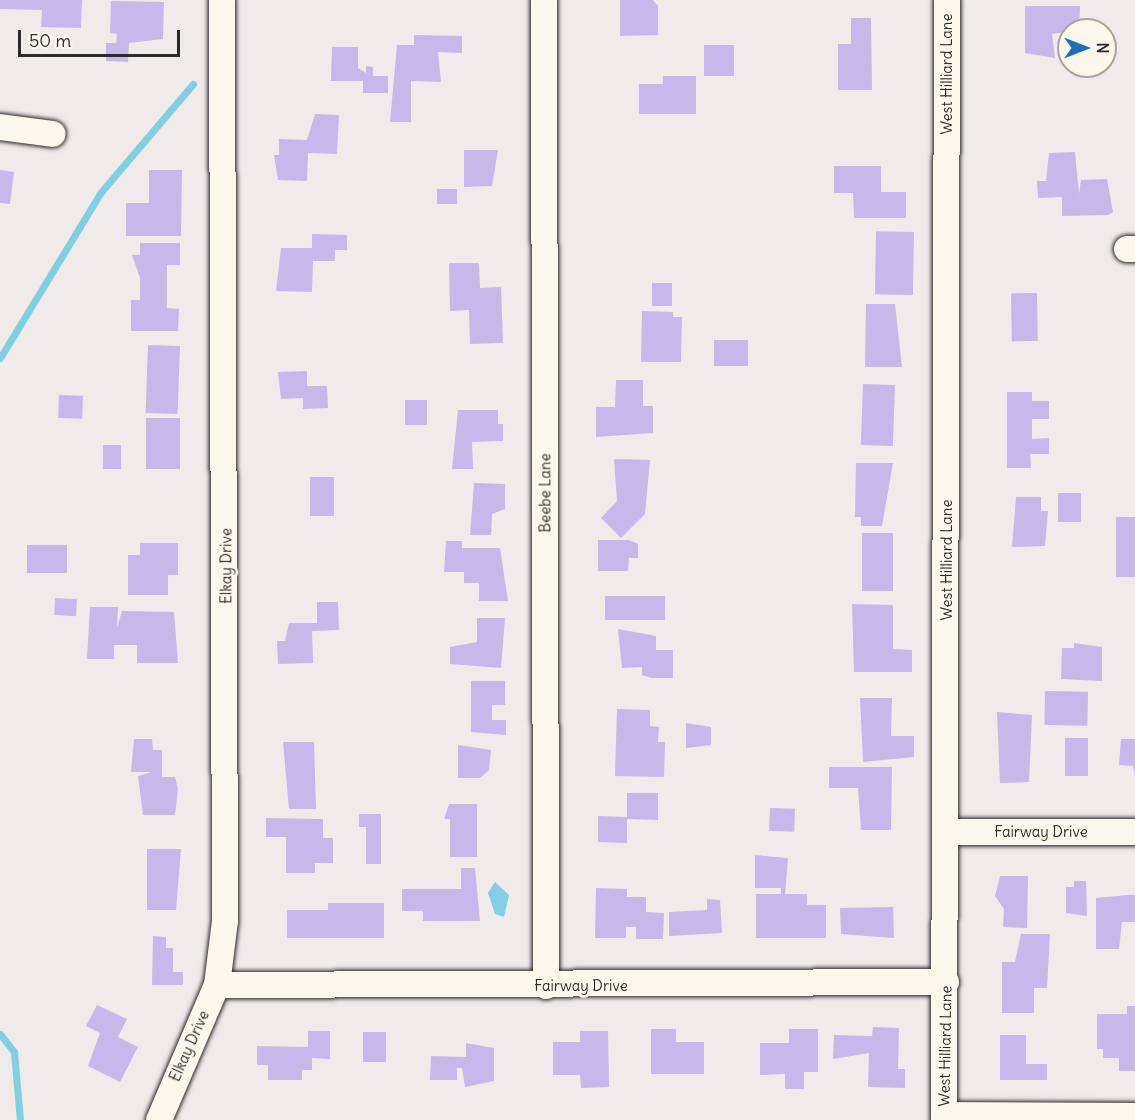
<!DOCTYPE html>
<style>
body{margin:0}
#map{position:relative;width:1135px;height:1120px;overflow:hidden;background:#f0eaeb;font-family:Delius,sans-serif}
div>[style]{position:absolute}
.water>*{inset:0;background:#82cfe1}
.stream>*{height:7px;margin:-3.5px;padding:0 3.5px;transform-origin:3.5px;border-radius:3.5px;background:#82cfe1}
.building>*{inset:0;background:#c6b8e9;transform-origin:0 0}
.roads{filter:drop-shadow(0 0 2px #2b2b2b) drop-shadow(0 0 2px #2b2b2b)}
.minor>*{height:26px;margin:-13px;padding:0 13px;transform-origin:13px;border-radius:13px;background:#fbf7ec}
span{translate:-50% -50%;white-space:nowrap;text-align:center;line-height:1.15;-webkit-text-stroke:6px #fbf7ec;paint-order:stroke}
.street-label{font-size:15px;color:#2b2b2b}
.north{position:absolute;left:1057px;top:18px;width:60px;height:60px;box-sizing:border-box;background:#fbf7ec;border:2px solid #a8a59f;border-radius:50%;rotate:90deg;font-size:16px;font-weight:700;line-height:24px;text-align:center;color:#2b2b2b}
.north::after{content:'';display:block;margin:auto;width:21px;height:27px;background:#1f6fb2;clip-path:polygon(50% 0,100% 100%,50% 72%,0 100%)}
.scale{position:absolute;left:18px;top:30px;width:162px;height:27px;box-sizing:border-box;border:3px solid #2b2b2b;border-top:0;padding-left:8px;font-size:18px;line-height:21px;white-space:nowrap;color:#2b2b2b;-webkit-text-stroke:4px #fbf7ec;paint-order:stroke}
</style>
<div id="map">
<div class="water">
<i style="clip-path:polygon(495px 882px,509px 895px,504px 917px,495px 914px,488px 893px)"></i>
</div>
<div class="stream">
<i style="left:0;top:358px;width:194px;rotate:-58.7deg"></i>
<i style="left:101px;top:192px;width:142px;rotate:-49.6deg"></i>
<i style="left:0;top:1034px;width:23px;rotate:52deg"></i>
<i style="left:14px;top:1052px;width:68px;rotate:85deg"></i>
</div>
<div class="building">
<i style="clip-path:polygon(0 0,82px 0,81px 28px,41px 27px,42px 10px,0 9px)"></i>
<i style="clip-path:polygon(620px 0,653px 0,658px 6px,658px 35px,620px 36px)"></i>
<i style="clip-path:polygon(111px 1px,164px 2px,163px 39px,129px 43px,128px 62px,106px 61px,106px 43px,116px 43px,117px 34px,110px 33px)"></i>
<i style="clip-path:polygon(1025px 6px,1080px 6px,1079px 30px,1052px 34px,1055px 58px,1025px 53px)"></i>
<i style="clip-path:polygon(851px 18px,871px 18px,872px 90px,838px 90px,838px 44px,851px 44px)"></i>
<i style="clip-path:polygon(414px 35px,462px 36px,462px 53px,438px 52px,441px 82px,411px 81px,411px 122px,390px 122px,397px 45px,414px 45px)"></i>
<i style="left:704px;top:45px;width:30px;height:31px"></i>
<i style="clip-path:polygon(332px 47px,358px 47px,358px 68px,366px 73px,366px 66px,373px 67px,373px 76px,388px 76px,388px 93px,363px 93px,363px 81px,331px 81px)"></i>
<i style="clip-path:polygon(663px 76px,696px 76px,696px 114px,639px 114px,639px 84px,663px 84px)"></i>
<i style="clip-path:polygon(315px 114px,339px 115px,337px 154px,308px 153px,307px 181px,278px 180px,274px 155px,279px 155px,279px 139px,307px 140px)"></i>
<i style="clip-path:polygon(464px 150px,498px 150px,492px 186px,464px 187px)"></i>
<i style="clip-path:polygon(1075px 152px,1079px 194px,1081px 180px,1107px 179px,1113px 212px,1108px 215px,1062px 216px,1062px 197px,1038px 198px,1037px 181px,1046px 181px,1049px 153px)"></i>
<i style="clip-path:polygon(834px 166px,881px 166px,881px 192px,906px 192px,906px 218px,854px 218px,853px 193px,834px 193px)"></i>
<i style="clip-path:polygon(0 170px,14px 172px,10px 204px,0 203px)"></i>
<i style="clip-path:polygon(149px 170px,182px 170px,181px 236px,126px 236px,126px 203px,149px 203px)"></i>
<i style="left:437px;top:189px;width:20px;height:15px"></i>
<i style="left:914px;top:232px;width:63px;height:38px;rotate:91deg"></i>
<i style="clip-path:polygon(312px 234px,347px 235px,347px 250px,335px 250px,335px 261px,313px 261px,312px 292px,276px 291px,281px 248px,312px 248px)"></i>
<i style="clip-path:polygon(140px 243px,180px 243px,180px 265px,167px 265px,167px 308px,179px 309px,178px 331px,131px 331px,131px 300px,140px 300px,140px 278px,132px 255px,140px 255px)"></i>
<i style="clip-path:polygon(449px 263px,479px 263px,480px 288px,501px 287px,503px 343px,470px 344px,469px 310px,450px 311px)"></i>
<i style="left:652px;top:283px;width:20px;height:23px"></i>
<i style="left:1037px;top:293px;width:48px;height:26px;rotate:89deg"></i>
<i style="clip-path:polygon(866px 304px,895px 304px,902px 367px,865px 367px)"></i>
<i style="clip-path:polygon(642px 311px,673px 312px,673px 317px,682px 317px,681px 362px,641px 362px)"></i>
<i style="left:714px;top:340px;width:34px;height:26px"></i>
<i style="left:148px;top:345px;width:32px;height:68px;rotate:2deg"></i>
<i style="clip-path:polygon(307px 371px,307px 386px,327px 386px,328px 408px,303px 409px,303px 398px,281px 399px,278px 372px)"></i>
<i style="clip-path:polygon(616px 380px,643px 380px,643px 406px,653px 406px,653px 433px,596px 437px,596px 407px,615px 407px)"></i>
<i style="left:863px;top:384px;width:32px;height:61px;rotate:2deg"></i>
<i style="clip-path:polygon(1007px 392px,1032px 392px,1032px 401px,1049px 401px,1049px 419px,1032px 419px,1032px 439px,1049px 438px,1049px 454px,1030px 454px,1031px 468px,1007px 468px)"></i>
<i style="left:59px;top:395px;width:24px;height:23px;rotate:2deg"></i>
<i style="left:405px;top:400px;width:22px;height:25px"></i>
<i style="clip-path:polygon(458px 410px,498px 410px,498px 424px,503px 424px,503px 441px,472px 442px,473px 469px,452px 469px)"></i>
<i style="left:146px;top:418px;width:34px;height:51px"></i>
<i style="left:103px;top:445px;width:18px;height:24px"></i>
<i style="clip-path:polygon(614px 459px,650px 460px,645px 514px,621px 538px,601px 518px,617px 501px)"></i>
<i style="clip-path:polygon(856px 463px,893px 463px,882px 526px,861px 526px,861px 517px,855px 517px)"></i>
<i style="left:310px;top:477px;width:24px;height:39px"></i>
<i style="clip-path:polygon(474px 483px,505px 484px,505px 509px,492px 514px,491px 535px,470px 535px)"></i>
<i style="left:1058px;top:493px;width:23px;height:29px"></i>
<i style="clip-path:polygon(1016px 497px,1041px 497px,1041px 511px,1048px 511px,1045px 546px,1012px 547px)"></i>
<i style="left:1116px;top:517px;width:19px;height:60px"></i>
<i style="left:862px;top:533px;width:31px;height:58px"></i>
<i style="clip-path:polygon(598px 540px,629px 540px,638px 544px,638px 558px,629px 558px,628px 571px,598px 571px)"></i>
<i style="clip-path:polygon(446px 541px,462px 541px,462px 548px,500px 548px,508px 601px,479px 601px,479px 583px,464px 583px,464px 572px,444px 572px)"></i>
<i style="clip-path:polygon(140px 543px,178px 543px,178px 575px,168px 575px,168px 595px,128px 595px,128px 555px,140px 555px)"></i>
<i style="left:27px;top:545px;width:40px;height:28px"></i>
<i style="left:665px;top:596px;width:24px;height:60px;rotate:90deg"></i>
<i style="left:55px;top:598px;width:22px;height:17px;rotate:3deg"></i>
<i style="clip-path:polygon(317px 602px,338px 602px,339px 630px,312px 631px,313px 663px,278px 664px,277px 641px,285px 641px,289px 623px,317px 623px)"></i>
<i style="clip-path:polygon(852px 604px,893px 605px,893px 649px,912px 650px,912px 672px,854px 672px)"></i>
<i style="clip-path:polygon(90px 607px,118px 607px,117px 628px,122px 611px,174px 612px,178px 663px,137px 663px,137px 645px,114px 645px,114px 659px,87px 659px)"></i>
<i style="clip-path:polygon(477px 618px,505px 618px,501px 668px,450px 664px,450px 647px,477px 642px)"></i>
<i style="clip-path:polygon(618px 629px,656px 636px,656px 650px,673px 650px,673px 678px,652px 678px,642px 675px,642px 667px,622px 668px)"></i>
<i style="clip-path:polygon(1074px 643px,1102px 647px,1102px 681px,1061px 679px,1062px 648px,1074px 648px)"></i>
<i style="clip-path:polygon(471px 681px,505px 681px,505px 705px,492px 705px,492px 720px,506px 720px,506px 735px,471px 732px)"></i>
<i style="left:1045px;top:691px;width:43px;height:34px;rotate:1deg"></i>
<i style="clip-path:polygon(860px 698px,892px 698px,891px 736px,914px 736px,914px 757px,863px 762px)"></i>
<i style="clip-path:polygon(617px 709px,650px 710px,650px 726px,659px 727px,658px 742px,665px 742px,664px 777px,615px 776px)"></i>
<i style="clip-path:polygon(997px 712px,1032px 715px,1029px 782px,1000px 783px)"></i>
<i style="clip-path:polygon(686px 723px,711px 727px,711px 745px,686px 748px)"></i>
<i style="left:1065px;top:738px;width:23px;height:38px"></i>
<i style="clip-path:polygon(134px 739px,152px 739px,153px 750px,162px 750px,162px 777px,175px 777px,178px 789px,175px 815px,143px 815px,138px 776px,152px 772px,131px 772px)"></i>
<i style="clip-path:polygon(1121px 739px,1135px 739px,1135px 775px,1133px 766px,1119px 765px)"></i>
<i style="clip-path:polygon(283px 742px,314px 742px,316px 809px,289px 809px)"></i>
<i style="clip-path:polygon(458px 745px,491px 750px,489px 770px,480px 778px,458px 778px)"></i>
<i style="clip-path:polygon(829px 767px,892px 767px,891px 830px,861px 830px,858px 788px,829px 788px)"></i>
<i style="clip-path:polygon(627px 793px,658px 793px,658px 820px,627px 819px,627px 843px,598px 842px,598px 816px,627px 817px)"></i>
<i style="clip-path:polygon(449px 804px,477px 804px,477px 857px,450px 857px,450px 819px,444px 819px)"></i>
<i style="left:770px;top:808px;width:25px;height:23px;rotate:2deg"></i>
<i style="clip-path:polygon(359px 814px,381px 814px,381px 864px,366px 864px,366px 827px,359px 827px)"></i>
<i style="clip-path:polygon(266px 818px,323px 819px,323px 838px,333px 838px,333px 863px,315px 863px,315px 873px,286px 873px,286px 837px,266px 837px)"></i>
<i style="clip-path:polygon(147px 849px,181px 849px,176px 910px,147px 910px)"></i>
<i style="clip-path:polygon(755px 855px,788px 858px,785px 894px,807px 894px,807px 905px,826px 905px,826px 938px,756px 938px,756px 894px,781px 894px,781px 888px,755px 888px)"></i>
<i style="clip-path:polygon(461px 868px,475px 868px,480px 921px,423px 921px,423px 911px,402px 911px,402px 889px,461px 889px)"></i>
<i style="clip-path:polygon(1000px 876px,1028px 876px,1027px 928px,1003px 927px,1004px 909px,995px 896px)"></i>
<i style="clip-path:polygon(1074px 881px,1086px 881px,1087px 916px,1066px 913px,1066px 887px,1074px 887px)"></i>
<i style="clip-path:polygon(596px 888px,627px 889px,627px 897px,646px 897px,646px 912px,664px 913px,663px 939px,636px 939px,636px 927px,626px 927px,626px 938px,595px 938px)"></i>
<i style="clip-path:polygon(1128px 895px,1135px 895px,1135px 922px,1122px 922px,1119px 949px,1096px 949px,1096px 898px)"></i>
<i style="clip-path:polygon(707px 899px,720px 900px,722px 933px,669px 936px,669px 912px,707px 910px)"></i>
<i style="clip-path:polygon(328px 903px,384px 903px,384px 938px,287px 938px,287px 910px,328px 910px)"></i>
<i style="clip-path:polygon(893px 907px,894px 938px,841px 934px,840px 908px)"></i>
<i style="clip-path:polygon(1021px 934px,1050px 934px,1047px 988px,1034px 988px,1034px 1013px,1002px 1013px,1002px 962px,1015px 962px)"></i>
<i style="clip-path:polygon(153px 936px,166px 937px,166px 948px,173px 948px,173px 972px,183px 972px,183px 985px,152px 985px)"></i>
<i style="clip-path:polygon(97px 1005px,127px 1019px,118px 1037px,138px 1047px,120px 1082px,88px 1066px,100px 1033px,86px 1026px)"></i>
<i style="clip-path:polygon(1127px 1006px,1135px 1006px,1135px 1071px,1119px 1071px,1119px 1058px,1103px 1058px,1103px 1049px,1097px 1049px,1097px 1014px,1127px 1014px)"></i>
<i style="clip-path:polygon(873px 1027px,899px 1028px,898px 1069px,905px 1069px,905px 1088px,868px 1087px,869px 1053px,833px 1059px,834px 1035px,872px 1036px)"></i>
<i style="clip-path:polygon(651px 1029px,676px 1029px,676px 1042px,704px 1042px,704px 1074px,651px 1074px)"></i>
<i style="clip-path:polygon(789px 1029px,818px 1029px,818px 1072px,804px 1072px,804px 1089px,785px 1089px,785px 1074px,760px 1075px,760px 1043px,789px 1043px)"></i>
<i style="clip-path:polygon(308px 1031px,330px 1031px,330px 1059px,312px 1058px,312px 1070px,302px 1070px,302px 1080px,268px 1080px,268px 1065px,257px 1065px,257px 1046px,308px 1047px)"></i>
<i style="clip-path:polygon(580px 1031px,608px 1031px,609px 1087px,581px 1088px,580px 1075px,553px 1075px,553px 1042px,580px 1042px)"></i>
<i style="left:363px;top:1032px;width:23px;height:30px"></i>
<i style="clip-path:polygon(1000px 1035px,1026px 1035px,1026px 1064px,1047px 1064px,1047px 1080px,1000px 1080px)"></i>
<i style="clip-path:polygon(466px 1043px,494px 1048px,494px 1081px,465px 1087px,462px 1068px,457px 1068px,457px 1080px,430px 1080px,431px 1056px,466px 1057px)"></i>
</div>
<div class="roads">
<div class="minor">
<i style="left:544px;top:0;width:986px;rotate:89.88deg"></i>
<i style="left:0;top:127px;width:53px;rotate:7.5deg"></i>
<i style="left:1127px;top:249px;width:8px"></i>
<i style="left:947px;top:832px;width:188px"></i>
<i style="left:217px;top:985px;width:729px;rotate:-0.24deg"></i>
<i style="left:944px;top:1115px;width:191px;rotate:0.3deg"></i>
<i style="left:159px;top:1120px;width:147px;rotate:-66.8deg"></i>
<i style="left:217px;top:985px;width:64px;rotate:-82.9deg"></i>
<i style="left:225px;top:921px;width:921px;rotate:-90.19deg"></i>
<i style="left:944px;top:1120px;width:1120px;rotate:-89.85deg"></i>
</div>
</div>
<div class="street-label">
<span style="left:947px;top:74px;rotate:-90deg">West Hilliard Lane</span>
<span style="left:545px;top:493px;rotate:-90deg">Beebe Lane</span>
<span style="left:947px;top:560px;rotate:-90deg">West Hilliard Lane</span>
<span style="left:226px;top:566px;rotate:-90deg">Elkay Drive</span>
<span style="left:1041px;top:832px">Fairway Drive</span>
<span style="left:581px;top:986px">Fairway Drive</span>
<span style="left:189px;top:1046px;rotate:-66deg">Elkay Drive</span>
<span style="left:945px;top:1046px;rotate:-89deg">West Hilliard Lane</span>
</div>
<div class="north">N</div>
<div class="scale">50 m</div>
</div>
